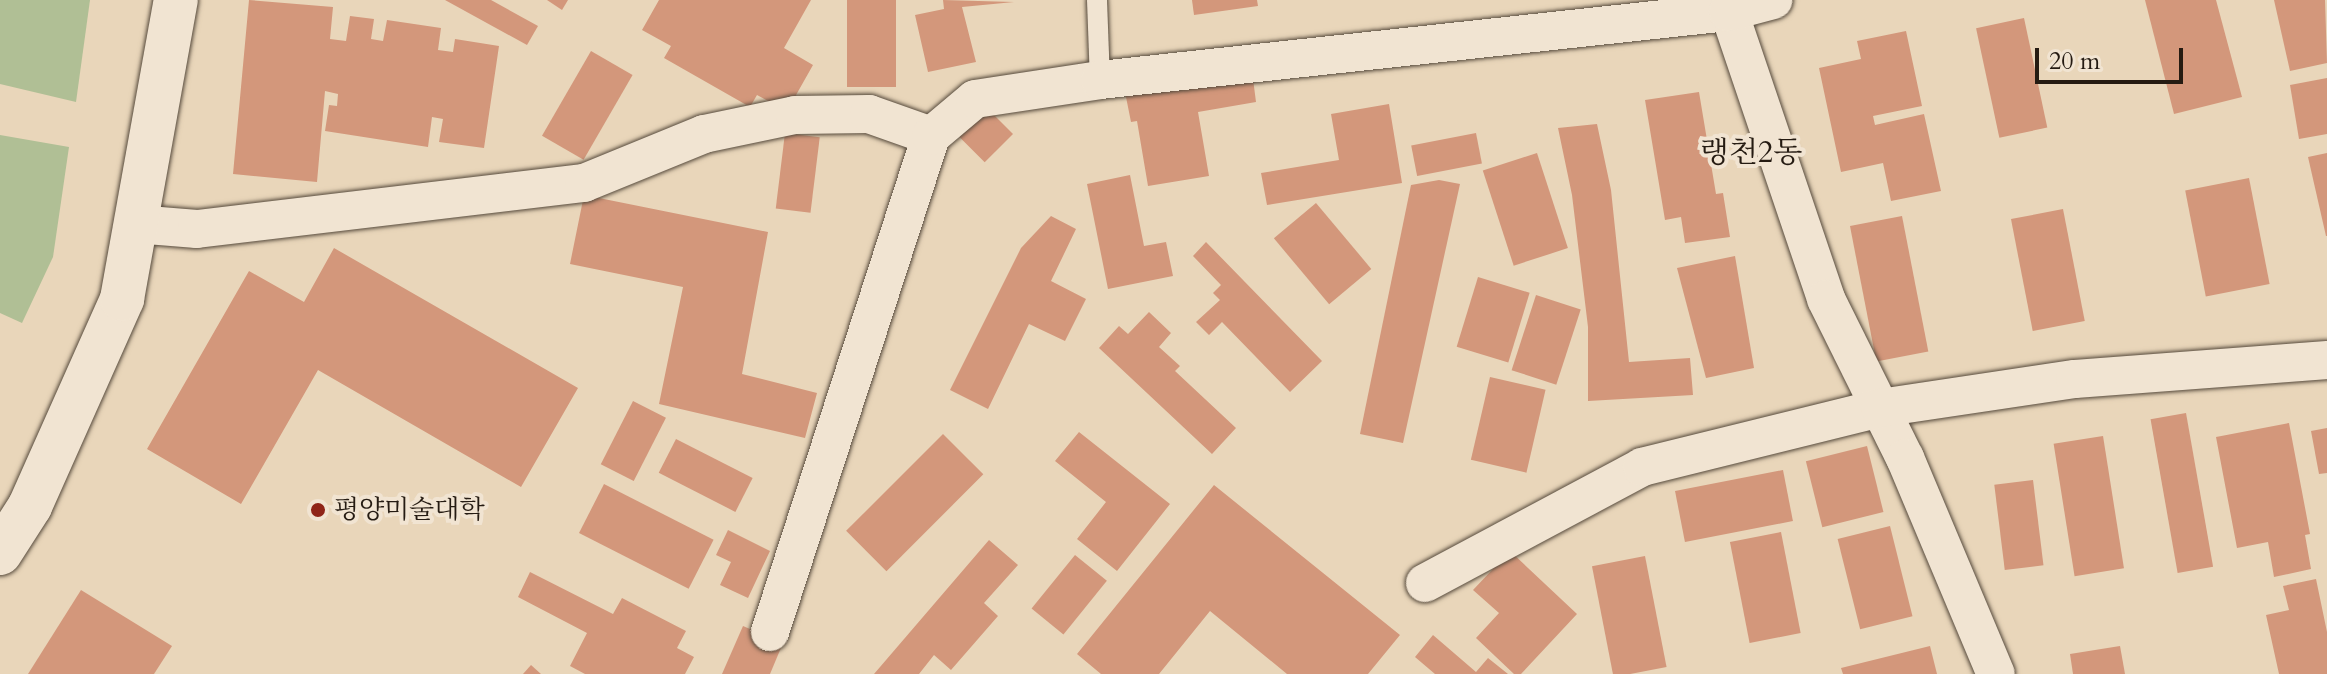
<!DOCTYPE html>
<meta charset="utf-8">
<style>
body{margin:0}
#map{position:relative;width:2327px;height:674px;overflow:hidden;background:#e9d6ba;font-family:Cardo,"Noto Serif KR",serif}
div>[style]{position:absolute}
.green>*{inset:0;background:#b0bf95}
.building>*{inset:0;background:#d3977b;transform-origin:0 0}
.roads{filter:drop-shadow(0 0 2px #564a3c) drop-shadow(0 0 2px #564a3c)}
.service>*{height:20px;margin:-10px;padding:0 10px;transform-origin:10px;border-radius:10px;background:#f1e4d2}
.minor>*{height:38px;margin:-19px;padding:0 19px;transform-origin:19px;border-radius:19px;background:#f1e4d2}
.tertiary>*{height:44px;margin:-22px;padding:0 22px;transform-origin:22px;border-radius:22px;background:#f1e4d2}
.dots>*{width:22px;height:22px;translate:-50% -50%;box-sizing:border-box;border:4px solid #f1e4d2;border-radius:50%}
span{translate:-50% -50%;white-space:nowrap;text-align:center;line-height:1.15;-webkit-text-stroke:8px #f1e4d2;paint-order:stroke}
.poi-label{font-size:26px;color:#251b12}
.left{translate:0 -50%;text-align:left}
.quarter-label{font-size:30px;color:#251b12}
.scale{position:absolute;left:2035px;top:48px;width:148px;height:36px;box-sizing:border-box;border:4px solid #251b12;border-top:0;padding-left:10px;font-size:24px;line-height:28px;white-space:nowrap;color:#251b12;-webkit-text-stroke:6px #f1e4d2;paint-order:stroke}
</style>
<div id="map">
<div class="green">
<i style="clip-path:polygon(0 0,90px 0,76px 102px,0 84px)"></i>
<i style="clip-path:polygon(0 135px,69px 147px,53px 257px,22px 323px,0 313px)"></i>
</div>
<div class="building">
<i style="clip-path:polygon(249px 0,333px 7px,330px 39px,346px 41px,350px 16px,374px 19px,371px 39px,383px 41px,387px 20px,441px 28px,438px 50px,453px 52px,455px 39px,499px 46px,484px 148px,439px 142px,443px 119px,432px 117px,428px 147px,325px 131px,329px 105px,337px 106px,338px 94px,325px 91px,317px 182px,233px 174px)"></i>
<i style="clip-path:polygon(445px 0,491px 0,538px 26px,527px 45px)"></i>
<i style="clip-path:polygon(547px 0,568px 0,562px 10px)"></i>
<i style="clip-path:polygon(659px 0,811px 0,784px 48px,813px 65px,787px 111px,757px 95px,750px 107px,664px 58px,671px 46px,642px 30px)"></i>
<i style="left:847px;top:0;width:49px;height:87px"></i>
<i style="clip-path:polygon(943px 0,1014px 2px,962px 7px,976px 62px,928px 72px,915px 15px,944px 9px)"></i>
<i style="clip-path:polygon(1192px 0,1257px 0,1258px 6px,1194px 15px)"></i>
<i style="clip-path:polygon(2145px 0,2216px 0,2242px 97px,2174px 114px)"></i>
<i style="clip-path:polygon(2274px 0,2325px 0,2327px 63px,2290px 71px)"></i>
<i style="left:2024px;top:18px;width:112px;height:49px;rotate:78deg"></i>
<i style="clip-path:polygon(1906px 31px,1922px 106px,1873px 116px,1875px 125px,1924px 114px,1941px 191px,1891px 201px,1883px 163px,1841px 172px,1819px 68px,1861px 59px,1857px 41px)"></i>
<i style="left:591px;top:51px;width:48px;height:98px;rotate:30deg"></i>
<i style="clip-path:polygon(1252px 71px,1256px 102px,1198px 112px,1209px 176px,1148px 186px,1137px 121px,1131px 122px,1125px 92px)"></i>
<i style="clip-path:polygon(2327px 78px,2327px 134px,2299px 139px,2290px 85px)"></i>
<i style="clip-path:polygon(1699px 92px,1716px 194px,1723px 193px,1730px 237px,1685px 243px,1681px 217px,1665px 220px,1645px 100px)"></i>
<i style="clip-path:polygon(1389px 104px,1402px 183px,1267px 205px,1261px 173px,1339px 160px,1331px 114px)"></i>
<i style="left:984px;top:105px;width:41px;height:40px;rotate:45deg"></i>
<i style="clip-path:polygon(1597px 124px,1611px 190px,1629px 362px,1690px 358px,1693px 395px,1588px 401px,1588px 327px,1572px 195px,1558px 128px)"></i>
<i style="left:785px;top:133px;width:35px;height:76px;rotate:7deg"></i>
<i style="left:1476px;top:133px;width:31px;height:66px;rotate:79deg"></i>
<i style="left:1537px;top:153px;width:100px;height:57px;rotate:72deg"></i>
<i style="clip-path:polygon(2327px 153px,2327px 236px,2326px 236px,2308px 157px)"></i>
<i style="clip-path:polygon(1130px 175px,1144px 246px,1166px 242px,1173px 276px,1108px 289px,1087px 184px)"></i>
<i style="left:2249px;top:178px;width:108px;height:65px;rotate:79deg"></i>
<i style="clip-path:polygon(1439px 180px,1460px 184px,1403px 443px,1360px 434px,1411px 185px)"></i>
<i style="clip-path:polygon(584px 195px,768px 232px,742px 374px,817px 393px,805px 438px,659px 404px,683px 287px,570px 264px)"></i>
<i style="left:1316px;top:203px;width:86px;height:55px;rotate:50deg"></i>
<i style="left:2063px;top:209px;width:114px;height:53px;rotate:79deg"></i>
<i style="clip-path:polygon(1051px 216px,1076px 229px,1051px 281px,1086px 299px,1065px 341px,1029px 324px,988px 409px,950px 390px,1021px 248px)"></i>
<i style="left:1902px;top:216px;width:138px;height:53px;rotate:79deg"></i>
<i style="clip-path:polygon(1206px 242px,1322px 361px,1290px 392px,1222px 322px,1209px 335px,1196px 322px,1220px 300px,1213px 293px,1221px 285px,1193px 256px)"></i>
<i style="clip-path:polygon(334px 248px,578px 388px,521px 487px,318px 370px,241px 504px,147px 449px,249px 271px,304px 302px)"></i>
<i style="clip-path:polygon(1735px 256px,1754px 368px,1706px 378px,1677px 268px)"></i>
<i style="left:1478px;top:277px;width:54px;height:73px;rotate:17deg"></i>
<i style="left:1536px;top:295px;width:47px;height:79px;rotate:18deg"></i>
<i style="clip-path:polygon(1149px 312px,1171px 333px,1159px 347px,1180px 366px,1175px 371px,1236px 428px,1212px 454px,1099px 348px,1119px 326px,1128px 334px)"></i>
<i style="left:1490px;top:377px;width:57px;height:85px;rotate:13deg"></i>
<i style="left:633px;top:401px;width:37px;height:71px;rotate:27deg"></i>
<i style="left:2186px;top:413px;width:156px;height:36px;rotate:80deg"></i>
<i style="clip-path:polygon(2289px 423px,2310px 534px,2305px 535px,2311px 569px,2274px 577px,2268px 542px,2237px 548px,2216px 437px)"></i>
<i style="clip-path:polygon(2327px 428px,2327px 473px,2319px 474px,2311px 431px)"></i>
<i style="clip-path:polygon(1079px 432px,1170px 504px,1117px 571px,1077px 539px,1106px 502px,1055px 461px)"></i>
<i style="left:943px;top:434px;width:57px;height:137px;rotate:45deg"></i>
<i style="left:2103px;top:436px;width:134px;height:50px;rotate:81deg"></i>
<i style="left:676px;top:439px;width:86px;height:38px;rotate:27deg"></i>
<i style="left:1867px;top:446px;width:68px;height:63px;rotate:76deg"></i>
<i style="left:1783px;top:470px;width:52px;height:110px;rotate:79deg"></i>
<i style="left:2033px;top:480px;width:86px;height:39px;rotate:83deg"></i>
<i style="left:604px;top:484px;width:123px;height:55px;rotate:27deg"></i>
<i style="clip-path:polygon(1214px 485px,1400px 635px,1368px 674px,1287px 674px,1210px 611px,1159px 674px,1101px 674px,1077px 654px)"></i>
<i style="left:1890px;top:526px;width:93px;height:54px;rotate:76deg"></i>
<i style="clip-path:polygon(728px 530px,770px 551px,748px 598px,720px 585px,731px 562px,716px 555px)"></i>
<i style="left:1781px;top:532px;width:103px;height:52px;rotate:79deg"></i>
<i style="clip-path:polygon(989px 540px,1018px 565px,984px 603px,998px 616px,951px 670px,934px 655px,919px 674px,874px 674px)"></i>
<i style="clip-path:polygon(1510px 551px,1577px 614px,1521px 674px,1514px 674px,1476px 638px,1499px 613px,1473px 590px)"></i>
<i style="left:1075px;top:555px;width:41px;height:69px;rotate:39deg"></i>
<i style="left:1645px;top:556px;width:113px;height:54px;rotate:79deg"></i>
<i style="clip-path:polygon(530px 572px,613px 614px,622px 598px,686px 631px,677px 648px,694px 657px,685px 674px,585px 674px,570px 666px,587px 633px,518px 597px)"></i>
<i style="clip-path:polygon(2316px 579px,2327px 632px,2327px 674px,2279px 674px,2266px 615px,2289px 610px,2283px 586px)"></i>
<i style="clip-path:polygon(81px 590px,172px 646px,154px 674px,28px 674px)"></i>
<i style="clip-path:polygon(743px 626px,783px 643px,770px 674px,722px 674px)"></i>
<i style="clip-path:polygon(1433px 635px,1476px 672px,1488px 658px,1508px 674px,1435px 674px,1415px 657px)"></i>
<i style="clip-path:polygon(1930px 646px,1937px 674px,1843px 674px,1841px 668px)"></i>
<i style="clip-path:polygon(2120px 646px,2125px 674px,2073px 674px,2070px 654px)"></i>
<i style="clip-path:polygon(531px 665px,541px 674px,523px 674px)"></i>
</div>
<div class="roads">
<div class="service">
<i style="left:1097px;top:0;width:80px;rotate:87.9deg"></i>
</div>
<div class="minor">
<i style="left:1725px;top:0;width:316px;rotate:71.3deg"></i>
<i style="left:1826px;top:299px;width:178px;rotate:63.6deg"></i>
<i style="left:1905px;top:458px;width:234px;rotate:67.2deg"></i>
<i style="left:135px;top:224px;width:62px;rotate:4.6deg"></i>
<i style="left:197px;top:229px;width:390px;rotate:-6.8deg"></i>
<i style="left:584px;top:183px;width:130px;rotate:-22.2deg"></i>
<i style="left:704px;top:134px;width:93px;rotate:-11.8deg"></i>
<i style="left:795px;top:115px;width:74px;rotate:-0.8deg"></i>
<i style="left:869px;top:114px;width:66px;rotate:19.5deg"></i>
<i style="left:1425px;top:583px;width:246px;rotate:-28.1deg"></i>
<i style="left:1642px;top:467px;width:245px;rotate:-13.9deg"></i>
<i style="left:1880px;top:408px;width:197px;rotate:-8.5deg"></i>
<i style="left:2075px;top:379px;width:253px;rotate:-4.3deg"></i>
<i style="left:770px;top:632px;width:521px;rotate:-72.02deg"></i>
<i style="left:931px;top:136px;width:57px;rotate:-40.1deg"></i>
<i style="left:975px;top:99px;width:126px;rotate:-8.6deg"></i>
<i style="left:1100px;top:80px;width:632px;rotate:-6.18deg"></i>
<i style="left:1728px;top:12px;width:47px;rotate:-14.9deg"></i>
</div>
<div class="tertiary">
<i style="left:0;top:553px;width:56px;rotate:-57.4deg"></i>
<i style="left:30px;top:506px;width:227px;rotate:-66deg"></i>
<i style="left:122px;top:299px;width:304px;rotate:-79.8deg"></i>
</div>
</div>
<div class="dots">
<i style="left:318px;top:510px;background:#8f2418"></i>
</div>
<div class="poi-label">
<span class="left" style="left:334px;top:510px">평양미술대학</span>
</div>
<div class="quarter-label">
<span style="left:1751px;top:153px">랭천2동</span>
</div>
<div class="scale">20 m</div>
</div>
